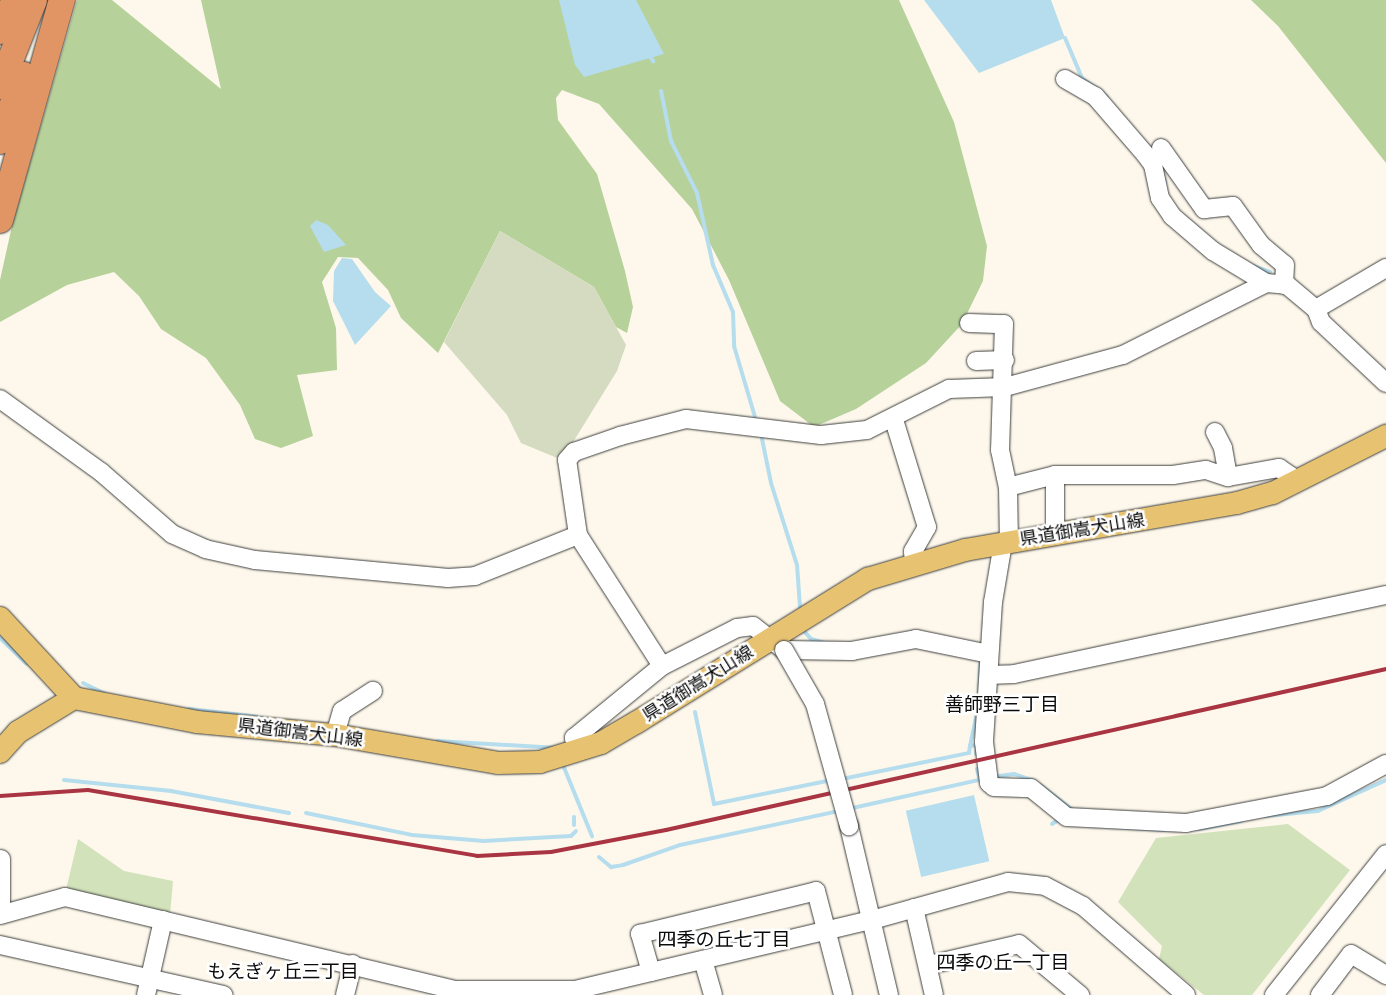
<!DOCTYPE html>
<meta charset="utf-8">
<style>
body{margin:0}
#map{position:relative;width:1386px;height:995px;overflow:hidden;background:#fdf8eb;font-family:"Zilla Slab","Noto Sans JP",serif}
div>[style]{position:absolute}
.green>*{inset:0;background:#d2e2ba}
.forest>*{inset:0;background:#b7d19b}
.cemetery>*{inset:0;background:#d4dbc0}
.water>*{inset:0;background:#b6ddee;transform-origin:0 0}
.stream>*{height:4px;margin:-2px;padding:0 2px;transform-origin:2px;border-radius:2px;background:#b6ddee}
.roads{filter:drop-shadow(0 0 1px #3e3e3e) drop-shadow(0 0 1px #3e3e3e)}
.minor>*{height:18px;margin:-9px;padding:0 9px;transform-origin:9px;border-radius:9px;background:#fff}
.major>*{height:22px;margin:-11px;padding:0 11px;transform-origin:11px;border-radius:11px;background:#e7c271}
.highway>*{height:26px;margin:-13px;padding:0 13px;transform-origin:13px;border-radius:13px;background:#e29564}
.rail>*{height:4px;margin:-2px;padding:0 2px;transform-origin:2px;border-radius:2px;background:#a93543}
.bridges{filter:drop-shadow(0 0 1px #3e3e3e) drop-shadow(0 0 1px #3e3e3e)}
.minor-bridge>*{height:18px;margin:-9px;padding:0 9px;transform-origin:9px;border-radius:9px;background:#fff}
span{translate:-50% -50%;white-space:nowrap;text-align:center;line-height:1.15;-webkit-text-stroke:5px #fff;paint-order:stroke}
.street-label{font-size:18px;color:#0b0b0b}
.neighbourhood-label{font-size:19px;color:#0b0b0b}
</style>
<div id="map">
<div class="green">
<i style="clip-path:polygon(1288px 824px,1350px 870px,1252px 995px,1204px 995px,1159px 959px,1162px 946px,1118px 902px,1156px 838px)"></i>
<i style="clip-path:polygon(78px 839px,124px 871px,173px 881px,170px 915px,65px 894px)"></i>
</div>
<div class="forest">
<i style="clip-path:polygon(77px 0,112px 0,221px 89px,201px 0,899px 0,954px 122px,987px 246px,983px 281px,962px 324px,926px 363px,856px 409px,814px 427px,780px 401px,729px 280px,692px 209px,599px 104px,562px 90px,556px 98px,558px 120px,597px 174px,625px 271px,633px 307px,627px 333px,616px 327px,594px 287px,500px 231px,438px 353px,401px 318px,388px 290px,358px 258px,338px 257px,322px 282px,336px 328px,337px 370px,297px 375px,313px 436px,281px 448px,255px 439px,240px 405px,206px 358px,161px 329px,139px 296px,114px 272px,67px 285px,0 322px,0 280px,12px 226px)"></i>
<i style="clip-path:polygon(1251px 0,1386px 0,1386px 163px,1278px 26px)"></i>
</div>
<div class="cemetery">
<i style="clip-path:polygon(500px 231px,594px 287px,626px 345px,617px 371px,562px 460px,521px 443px,507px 415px,444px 342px)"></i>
</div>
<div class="water">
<i style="clip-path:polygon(559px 0,636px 0,664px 54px,584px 77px,575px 65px)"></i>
<i style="clip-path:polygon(924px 0,1051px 0,1065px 38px,979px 73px)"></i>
<i style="clip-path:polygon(316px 220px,328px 225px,346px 245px,324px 252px,310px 226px)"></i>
<i style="clip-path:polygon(342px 258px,352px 259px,375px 292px,391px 306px,355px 345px,333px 301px,334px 271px)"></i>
<i style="left:974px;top:795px;width:68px;height:70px;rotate:77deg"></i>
</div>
<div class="stream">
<i style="left:1065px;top:38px;width:43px;rotate:67deg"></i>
<i style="left:1082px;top:78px;width:31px;rotate:37deg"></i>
<i style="left:648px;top:54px;width:9px;rotate:54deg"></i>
<i style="left:661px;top:91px;width:51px;rotate:78.7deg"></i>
<i style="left:671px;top:141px;width:58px;rotate:63.4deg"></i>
<i style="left:697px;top:193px;width:74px;rotate:77.5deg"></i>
<i style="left:713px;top:265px;width:51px;rotate:66.9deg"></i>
<i style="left:733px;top:312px;width:34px;rotate:88deg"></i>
<i style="left:734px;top:346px;width:74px;rotate:73.5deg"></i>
<i style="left:1160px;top:166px;width:17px;rotate:73deg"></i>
<i style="left:1253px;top:266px;width:18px;rotate:19deg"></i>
<i style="left:762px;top:439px;width:45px;rotate:78.4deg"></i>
<i style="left:771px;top:483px;width:86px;rotate:72.4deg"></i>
<i style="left:797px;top:565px;width:42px;rotate:85.9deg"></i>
<i style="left:803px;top:630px;width:12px;rotate:48deg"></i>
<i style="left:811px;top:639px;width:15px;rotate:16deg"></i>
<i style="left:0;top:638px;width:37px;rotate:44deg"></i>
<i style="left:83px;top:683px;width:25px;rotate:26deg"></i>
<i style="left:979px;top:700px;width:36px;rotate:-88deg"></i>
<i style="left:189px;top:709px;width:70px;rotate:6.5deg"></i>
<i style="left:695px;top:712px;width:94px;rotate:78.3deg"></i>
<i style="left:714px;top:804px;width:120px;rotate:-11.5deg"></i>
<i style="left:437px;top:741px;width:121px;rotate:3.3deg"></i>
<i style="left:970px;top:746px;width:38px;rotate:-78deg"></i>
<i style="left:563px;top:765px;width:77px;rotate:67.8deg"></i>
<i style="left:977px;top:769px;width:11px;rotate:75deg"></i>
<i style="left:992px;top:777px;width:22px;rotate:-8deg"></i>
<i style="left:1014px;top:774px;width:21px;rotate:19deg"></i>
<i style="left:842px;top:779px;width:130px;rotate:-11.6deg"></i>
<i style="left:969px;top:753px;width:7px;rotate:-82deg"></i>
<i style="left:970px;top:746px;width:7px;rotate:-8deg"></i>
<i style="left:977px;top:745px;width:9px;rotate:96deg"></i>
<i style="left:64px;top:780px;width:108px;rotate:5.9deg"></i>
<i style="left:171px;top:791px;width:120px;rotate:10.6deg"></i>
<i style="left:1040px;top:785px;width:43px;rotate:37.4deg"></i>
<i style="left:848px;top:809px;width:138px;rotate:-12.5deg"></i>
<i style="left:306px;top:813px;width:108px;rotate:11.7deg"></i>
<i style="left:412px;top:835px;width:72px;rotate:4.8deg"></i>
<i style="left:484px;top:841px;width:87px;rotate:-3.3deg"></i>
<i style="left:571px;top:836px;width:7px;rotate:-45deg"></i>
<i style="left:1265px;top:816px;width:53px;rotate:-5.4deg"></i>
<i style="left:1318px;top:811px;width:75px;rotate:-24.5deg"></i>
<i style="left:574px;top:817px;width:8px;rotate:90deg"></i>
<i style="left:1052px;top:824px;width:9px;rotate:-32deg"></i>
<i style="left:1087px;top:825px;width:77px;rotate:3.7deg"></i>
<i style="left:1199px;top:829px;width:43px;rotate:-10.8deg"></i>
<i style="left:599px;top:857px;width:16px;rotate:40deg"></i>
<i style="left:611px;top:867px;width:12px;rotate:-9deg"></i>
<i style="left:623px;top:865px;width:60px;rotate:-19.3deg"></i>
<i style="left:680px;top:845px;width:163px;rotate:-12.1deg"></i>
</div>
<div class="roads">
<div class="minor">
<i style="left:1065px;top:79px;width:34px;rotate:30deg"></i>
<i style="left:1095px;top:96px;width:77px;rotate:49.2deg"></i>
<i style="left:1145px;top:154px;width:14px;rotate:54deg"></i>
<i style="left:1153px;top:165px;width:34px;rotate:78deg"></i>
<i style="left:1160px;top:198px;width:22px;rotate:56deg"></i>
<i style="left:1172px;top:216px;width:54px;rotate:40.5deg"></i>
<i style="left:1213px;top:251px;width:62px;rotate:31.1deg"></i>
<i style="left:1161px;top:148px;width:75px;rotate:54.8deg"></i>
<i style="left:1204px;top:209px;width:29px;rotate:-6deg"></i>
<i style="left:1233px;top:206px;width:48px;rotate:54.3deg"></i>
<i style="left:1261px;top:245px;width:31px;rotate:40deg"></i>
<i style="left:1285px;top:265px;width:20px;rotate:93deg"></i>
<i style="left:1316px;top:309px;width:14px;rotate:69deg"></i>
<i style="left:1321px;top:322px;width:89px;rotate:43.2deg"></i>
<i style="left:969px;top:323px;width:35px;rotate:2deg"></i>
<i style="left:1004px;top:324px;width:126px;rotate:91.8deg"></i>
<i style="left:1000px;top:450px;width:38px;rotate:78deg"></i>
<i style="left:1008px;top:487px;width:55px;rotate:89deg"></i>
<i style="left:976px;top:361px;width:29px;rotate:-2deg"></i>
<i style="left:0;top:399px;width:125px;rotate:35.9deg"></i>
<i style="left:101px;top:472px;width:94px;rotate:41.1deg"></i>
<i style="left:172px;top:534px;width:36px;rotate:24deg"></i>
<i style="left:205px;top:549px;width:51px;rotate:12.4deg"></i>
<i style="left:255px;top:560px;width:194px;rotate:5.3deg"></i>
<i style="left:448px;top:578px;width:27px;rotate:-4deg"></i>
<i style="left:475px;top:576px;width:111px;rotate:-21.7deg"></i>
<i style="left:894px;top:420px;width:112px;rotate:72.9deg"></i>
<i style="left:927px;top:527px;width:28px;rotate:120deg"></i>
<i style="left:913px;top:551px;width:11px;rotate:85deg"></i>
<i style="left:1215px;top:432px;width:18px;rotate:63deg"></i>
<i style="left:1223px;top:448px;width:29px;rotate:80deg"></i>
<i style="left:1055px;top:475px;width:59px;rotate:90deg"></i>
<i style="left:1008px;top:487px;width:49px;rotate:-14.3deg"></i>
<i style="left:1055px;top:475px;width:118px"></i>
<i style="left:1173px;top:475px;width:33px;rotate:-9deg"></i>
<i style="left:1206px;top:470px;width:23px;rotate:18deg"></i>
<i style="left:1228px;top:477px;width:52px;rotate:-10deg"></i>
<i style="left:1279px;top:468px;width:22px;rotate:34deg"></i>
<i style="left:1003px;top:543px;width:60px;rotate:99.6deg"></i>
<i style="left:993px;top:602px;width:140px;rotate:93.7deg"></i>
<i style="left:984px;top:742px;width:41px;rotate:83deg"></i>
<i style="left:989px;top:783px;width:6px;rotate:39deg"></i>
<i style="left:994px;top:787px;width:37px;rotate:2deg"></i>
<i style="left:1031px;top:788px;width:46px;rotate:38.9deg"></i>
<i style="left:1067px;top:817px;width:119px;rotate:2.9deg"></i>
<i style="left:1186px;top:823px;width:144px;rotate:-10.8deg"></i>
<i style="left:1327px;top:796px;width:67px;rotate:-28.5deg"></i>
<i style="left:989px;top:654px;width:75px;rotate:-168.4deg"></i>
<i style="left:916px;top:639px;width:65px;rotate:169.4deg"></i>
<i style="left:852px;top:651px;width:68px;rotate:-179.2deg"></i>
<i style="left:784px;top:650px;width:39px;rotate:-142deg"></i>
<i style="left:753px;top:626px;width:16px;rotate:173deg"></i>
<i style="left:737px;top:628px;width:84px;rotate:153.1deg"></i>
<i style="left:662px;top:666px;width:156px;rotate:-122.7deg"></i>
<i style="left:578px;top:535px;width:76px;rotate:-98.3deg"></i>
<i style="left:567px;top:460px;width:11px;rotate:-49deg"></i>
<i style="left:574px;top:452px;width:49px;rotate:-19.2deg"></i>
<i style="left:620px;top:436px;width:68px;rotate:-14.4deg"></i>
<i style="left:686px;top:419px;width:136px;rotate:6.8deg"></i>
<i style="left:821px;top:435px;width:46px;rotate:-6.2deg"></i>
<i style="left:867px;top:430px;width:92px;rotate:-26.6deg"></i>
<i style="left:949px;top:389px;width:56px;rotate:-2deg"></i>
<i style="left:1005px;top:387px;width:122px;rotate:-15.2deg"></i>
<i style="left:1123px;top:355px;width:160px;rotate:-26.7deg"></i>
<i style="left:1266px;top:283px;width:21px;rotate:5deg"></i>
<i style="left:1287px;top:285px;width:38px;rotate:40deg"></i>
<i style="left:1316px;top:309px;width:81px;rotate:-30.4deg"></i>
<i style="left:989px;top:675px;width:25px;rotate:-2deg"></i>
<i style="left:1014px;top:674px;width:380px;rotate:-12deg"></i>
<i style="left:335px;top:735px;width:25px;rotate:-74deg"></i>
<i style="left:342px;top:711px;width:37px;rotate:-33deg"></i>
<i style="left:578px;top:751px;width:14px;rotate:-107deg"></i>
<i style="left:574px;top:738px;width:114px;rotate:-39.3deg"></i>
<i style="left:849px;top:826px;width:174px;rotate:76.7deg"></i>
<i style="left:914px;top:908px;width:89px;rotate:77.1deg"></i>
<i style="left:1px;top:912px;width:53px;rotate:-90deg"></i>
<i style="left:0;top:915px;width:67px;rotate:-15.5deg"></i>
<i style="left:65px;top:897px;width:402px;rotate:13.4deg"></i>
<i style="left:456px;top:990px;width:119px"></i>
<i style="left:575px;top:990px;width:305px;rotate:-13.3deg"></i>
<i style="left:872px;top:920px;width:141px;rotate:-15.6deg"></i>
<i style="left:1008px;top:882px;width:37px;rotate:6deg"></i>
<i style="left:1045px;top:886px;width:43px;rotate:27.8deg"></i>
<i style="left:1083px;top:906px;width:136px;rotate:40.8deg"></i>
<i style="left:0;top:945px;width:229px;rotate:12.6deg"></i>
<i style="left:703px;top:960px;width:36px;rotate:74deg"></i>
<i style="left:929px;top:965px;width:92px;rotate:-13.1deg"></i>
<i style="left:1019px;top:944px;width:80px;rotate:39.9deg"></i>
<i style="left:651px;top:972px;width:40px;rotate:-106deg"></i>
<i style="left:640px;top:934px;width:181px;rotate:-13.7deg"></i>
<i style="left:816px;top:891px;width:107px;rotate:75.4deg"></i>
<i style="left:146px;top:995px;width:77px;rotate:-77.2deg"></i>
<i style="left:345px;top:995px;width:32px;rotate:-76deg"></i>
<i style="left:1274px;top:995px;width:180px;rotate:-51.5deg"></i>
<i style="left:1320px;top:995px;width:51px;rotate:-52.9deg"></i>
<i style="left:1351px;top:954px;width:41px;rotate:31deg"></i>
</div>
<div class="major">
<i style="left:0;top:618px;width:109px;rotate:47.2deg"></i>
<i style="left:0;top:752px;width:27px;rotate:-48deg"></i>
<i style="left:18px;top:732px;width:66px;rotate:-31.3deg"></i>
<i style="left:74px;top:698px;width:125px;rotate:11deg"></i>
<i style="left:197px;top:722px;width:139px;rotate:5.4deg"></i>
<i style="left:335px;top:735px;width:165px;rotate:9.7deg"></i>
<i style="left:498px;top:763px;width:42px;rotate:-1.4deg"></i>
<i style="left:540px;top:762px;width:64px;rotate:-17.3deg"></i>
<i style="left:601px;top:743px;width:42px;rotate:-30.3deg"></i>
<i style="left:637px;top:722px;width:272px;rotate:-31.8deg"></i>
<i style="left:868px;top:579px;width:101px;rotate:-16.6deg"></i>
<i style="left:965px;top:550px;width:276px;rotate:-9.8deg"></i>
<i style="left:1237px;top:503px;width:37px;rotate:-16deg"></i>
<i style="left:1273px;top:493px;width:127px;rotate:-26.8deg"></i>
</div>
<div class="highway">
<i style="left:0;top:31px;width:34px;rotate:-64deg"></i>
<i style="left:0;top:86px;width:92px;rotate:-68.4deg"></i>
<i style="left:0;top:141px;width:70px;rotate:-70.8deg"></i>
<i style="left:0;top:220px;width:229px;rotate:-74.3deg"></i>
</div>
</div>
<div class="rail">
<i style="left:0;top:796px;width:88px;rotate:-3.9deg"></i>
<i style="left:88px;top:790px;width:395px;rotate:9.6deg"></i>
<i style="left:477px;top:856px;width:74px;rotate:-3.1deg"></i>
<i style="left:551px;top:852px;width:117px;rotate:-10.8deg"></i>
<i style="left:666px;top:830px;width:738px;rotate:-12.6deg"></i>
</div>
<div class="bridges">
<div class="minor-bridge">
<i style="left:784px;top:650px;width:62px;rotate:60.1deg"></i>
<i style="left:815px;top:704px;width:127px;rotate:74.4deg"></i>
</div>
</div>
<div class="street-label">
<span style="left:1082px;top:530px;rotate:-9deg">県道御嵩犬山線</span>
<span style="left:698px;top:684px;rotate:-32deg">県道御嵩犬山線</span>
<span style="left:300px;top:733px;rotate:7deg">県道御嵩犬山線</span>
</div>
<div class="neighbourhood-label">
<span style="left:1002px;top:705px">善師野三丁目</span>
<span style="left:724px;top:940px">四季の丘七丁目</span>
<span style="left:1003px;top:963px">四季の丘一丁目</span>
<span style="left:283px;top:972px">もえぎヶ丘三丁目</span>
</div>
</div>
